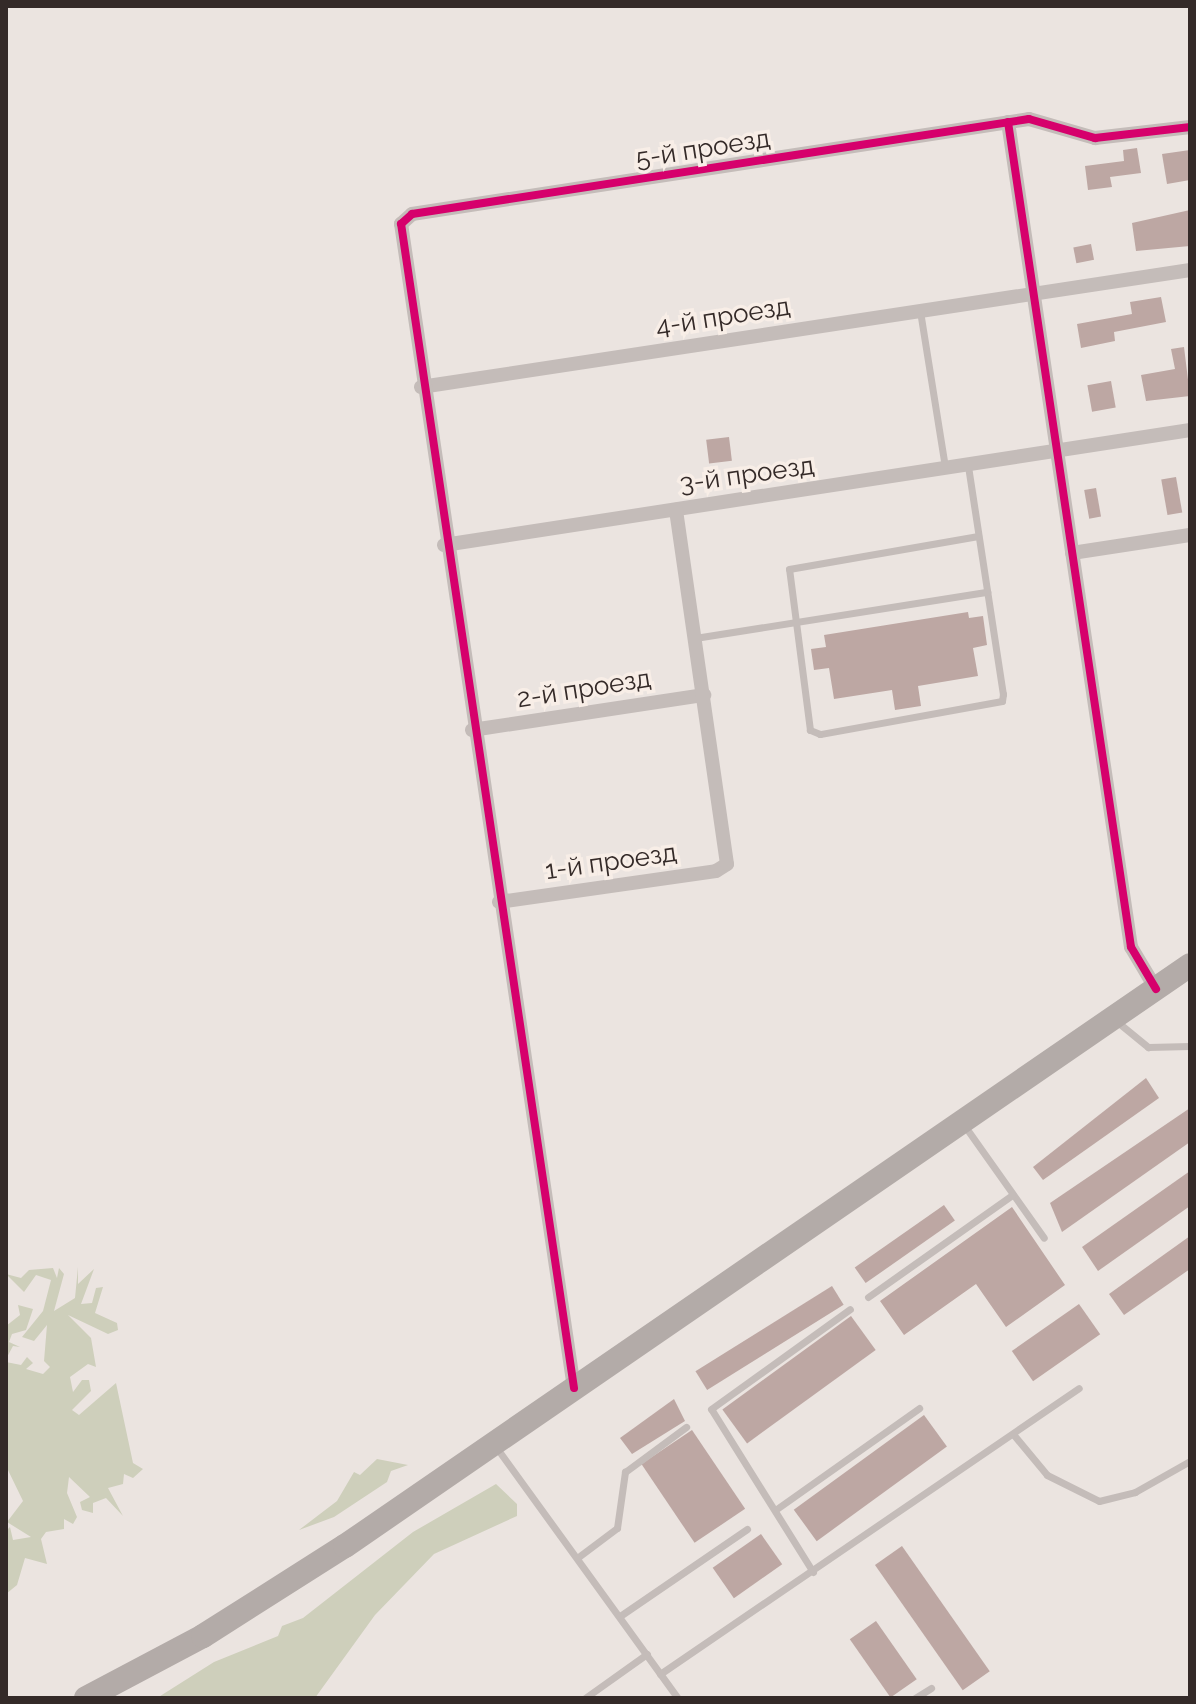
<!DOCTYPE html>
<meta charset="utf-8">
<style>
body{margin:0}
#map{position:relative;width:1196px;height:1704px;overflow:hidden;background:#ebe4e0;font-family:Raleway,sans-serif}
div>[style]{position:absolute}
.green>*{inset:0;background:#cecfbb}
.building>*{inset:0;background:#bda7a3;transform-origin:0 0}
.service>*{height:7px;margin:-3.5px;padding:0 3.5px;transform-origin:3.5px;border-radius:3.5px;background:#c4bcb9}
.minor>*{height:14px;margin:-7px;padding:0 7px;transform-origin:7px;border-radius:7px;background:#c4bcb9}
.primary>*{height:24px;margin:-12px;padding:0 12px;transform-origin:12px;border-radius:12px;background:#b3aba8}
.cycleway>*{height:8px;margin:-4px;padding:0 4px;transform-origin:4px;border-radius:4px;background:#d6006c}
span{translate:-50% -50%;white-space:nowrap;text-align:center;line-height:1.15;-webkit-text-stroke:7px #f8eee7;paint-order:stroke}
.street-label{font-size:26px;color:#342a28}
.frame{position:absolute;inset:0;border:8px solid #342a28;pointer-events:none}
</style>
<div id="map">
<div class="green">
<i style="clip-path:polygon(78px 1267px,78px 1284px,94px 1269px,81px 1304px,92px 1303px,96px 1288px,103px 1287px,95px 1313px,117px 1323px,118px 1330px,108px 1334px,68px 1315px,91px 1338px,96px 1367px,88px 1364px,70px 1377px,73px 1392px,82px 1380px,89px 1380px,91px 1391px,72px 1410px,79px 1415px,116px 1383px,133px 1463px,143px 1469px,133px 1478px,124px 1474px,123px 1484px,108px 1488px,123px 1516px,106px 1498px,93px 1503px,93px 1513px,82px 1510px,80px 1502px,90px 1497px,69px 1477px,67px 1493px,77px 1517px,73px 1524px,64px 1519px,64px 1529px,46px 1532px,41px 1539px,47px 1564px,25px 1558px,17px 1585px,6px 1594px,6px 1531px,10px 1527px,13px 1540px,31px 1537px,7px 1522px,23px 1501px,6px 1466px,6px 1362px,21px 1365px,27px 1357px,33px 1363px,26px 1369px,43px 1374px,50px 1367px,44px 1361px,47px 1325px,34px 1341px,22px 1337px,43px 1311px,51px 1280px,36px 1275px,24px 1292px,6px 1274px,21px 1278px,29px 1270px,53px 1268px,57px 1278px,59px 1268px,64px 1274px,54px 1311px,75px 1298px)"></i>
<i style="clip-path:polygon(18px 1305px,33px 1309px,26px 1330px,12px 1334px,9px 1342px,20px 1347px,13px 1346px,6px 1359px,6px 1326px,20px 1315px)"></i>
<i style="clip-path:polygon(377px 1459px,408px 1465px,391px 1471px,387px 1482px,334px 1517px,299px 1530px,337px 1501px,354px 1472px,360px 1475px)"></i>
<i style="clip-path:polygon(496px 1484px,517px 1504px,517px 1516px,434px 1554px,375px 1615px,315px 1698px,157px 1698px,214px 1662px,278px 1636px,282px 1626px,303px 1618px,413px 1532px)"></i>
</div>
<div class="building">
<i style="clip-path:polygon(1137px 148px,1141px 173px,1110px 177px,1112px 187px,1088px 190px,1085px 166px,1124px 161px,1123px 150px)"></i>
<i style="clip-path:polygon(1190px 150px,1190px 180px,1167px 184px,1162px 154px)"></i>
<i style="clip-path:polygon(1190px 210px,1190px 246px,1136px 251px,1132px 223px)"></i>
<i style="left:1091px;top:244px;width:16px;height:18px;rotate:79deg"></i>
<i style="clip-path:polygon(1161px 297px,1166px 322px,1114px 332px,1115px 341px,1081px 348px,1077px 324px,1132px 314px,1130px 302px)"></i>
<i style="clip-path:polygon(1184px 347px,1190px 396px,1146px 401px,1141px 375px,1175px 369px,1171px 349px)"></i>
<i style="left:1111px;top:381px;width:27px;height:24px;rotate:80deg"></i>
<i style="left:729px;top:437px;width:24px;height:23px;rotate:83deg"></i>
<i style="left:1176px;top:477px;width:36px;height:15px;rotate:80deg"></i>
<i style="left:1096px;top:488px;width:29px;height:12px;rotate:80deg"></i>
<i style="clip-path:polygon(968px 612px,969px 618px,983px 616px,987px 645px,973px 648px,978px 676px,918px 686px,921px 706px,895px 710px,892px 690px,834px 699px,829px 668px,814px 670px,811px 649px,826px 647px,824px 635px)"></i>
<i style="clip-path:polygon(1146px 1078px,1159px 1098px,1043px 1180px,1033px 1167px)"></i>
<i style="clip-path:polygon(1190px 1108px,1190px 1142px,1062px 1232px,1050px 1203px)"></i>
<i style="clip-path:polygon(1190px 1171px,1190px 1206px,1098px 1271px,1082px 1247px)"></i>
<i style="left:944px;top:1205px;width:19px;height:109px;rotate:55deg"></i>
<i style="clip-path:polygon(1012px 1207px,1065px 1285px,1006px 1327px,976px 1284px,904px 1335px,880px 1301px)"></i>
<i style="clip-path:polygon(1190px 1236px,1190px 1269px,1124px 1315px,1109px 1294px)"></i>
<i style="left:832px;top:1286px;width:22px;height:161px;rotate:58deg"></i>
<i style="left:1079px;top:1304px;width:37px;height:82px;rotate:55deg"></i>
<i style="left:851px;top:1316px;width:42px;height:159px;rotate:54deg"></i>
<i style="clip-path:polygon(674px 1399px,685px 1421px,632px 1454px,620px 1438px)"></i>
<i style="left:924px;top:1415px;width:39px;height:161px;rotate:54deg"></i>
<i style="left:692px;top:1430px;width:95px;height:61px;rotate:56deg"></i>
<i style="left:761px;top:1534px;width:37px;height:59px;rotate:55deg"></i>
<i style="left:902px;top:1546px;width:153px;height:33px;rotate:55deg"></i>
<i style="left:876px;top:1621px;width:71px;height:32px;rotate:55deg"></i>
</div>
<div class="service">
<i style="left:920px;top:311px;width:158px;rotate:80.9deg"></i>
<i style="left:968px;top:466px;width:231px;rotate:81.3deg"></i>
<i style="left:1003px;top:694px;width:7px;rotate:98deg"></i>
<i style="left:1002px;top:701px;width:185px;rotate:169.7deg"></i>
<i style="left:820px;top:734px;width:11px;rotate:-158deg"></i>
<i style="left:810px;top:730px;width:162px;rotate:-97.4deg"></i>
<i style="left:789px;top:569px;width:192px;rotate:-9.9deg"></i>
<i style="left:695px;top:638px;width:296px;rotate:-9deg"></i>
<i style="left:1115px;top:1020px;width:43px;rotate:39.3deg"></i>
<i style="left:1148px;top:1047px;width:42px;rotate:-1.4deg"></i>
<i style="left:964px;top:1125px;width:138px;rotate:54.7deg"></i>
<i style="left:868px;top:1297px;width:176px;rotate:-35.3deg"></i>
<i style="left:1013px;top:1434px;width:53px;rotate:50.3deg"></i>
<i style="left:1047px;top:1475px;width:58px;rotate:26.6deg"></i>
<i style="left:1099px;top:1501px;width:37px;rotate:-14deg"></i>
<i style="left:1135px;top:1492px;width:63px;rotate:-29.4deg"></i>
<i style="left:496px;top:1447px;width:310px;rotate:54.1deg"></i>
<i style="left:778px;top:1508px;width:173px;rotate:-35.3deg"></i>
<i style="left:577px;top:1558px;width:50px;rotate:-36.9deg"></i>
<i style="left:617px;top:1528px;width:57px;rotate:-81.9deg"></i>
<i style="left:625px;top:1472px;width:76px;rotate:-36.4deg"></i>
<i style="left:813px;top:1572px;width:192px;rotate:-122deg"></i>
<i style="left:711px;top:1409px;width:171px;rotate:-35.7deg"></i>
<i style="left:620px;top:1616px;width:154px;rotate:-34.4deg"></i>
<i style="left:660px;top:1674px;width:507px;rotate:-34.32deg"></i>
<i style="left:585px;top:1698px;width:76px;rotate:-35.4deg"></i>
<i style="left:915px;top:1698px;width:19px;rotate:-32deg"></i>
</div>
<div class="minor">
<i style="left:1008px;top:122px;width:834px;rotate:81.52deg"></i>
<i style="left:1131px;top:947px;width:49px;rotate:59.2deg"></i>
<i style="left:421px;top:387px;width:778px;rotate:-8.65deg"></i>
<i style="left:444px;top:545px;width:755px;rotate:-8.76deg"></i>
<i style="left:1072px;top:553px;width:119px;rotate:-8.7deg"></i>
<i style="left:472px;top:730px;width:235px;rotate:-8.6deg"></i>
<i style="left:499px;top:902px;width:219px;rotate:-8.1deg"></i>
<i style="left:716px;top:871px;width:13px;rotate:-32deg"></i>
<i style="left:727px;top:864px;width:358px;rotate:-98.2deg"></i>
<i style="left:574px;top:1388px;width:1177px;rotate:-98.45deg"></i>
<i style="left:401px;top:224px;width:15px;rotate:-42deg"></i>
<i style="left:412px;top:214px;width:624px;rotate:-8.75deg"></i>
<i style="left:1029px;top:119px;width:69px;rotate:16.1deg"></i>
<i style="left:1095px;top:138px;width:96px;rotate:-6.6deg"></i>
</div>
<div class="primary">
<i style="left:86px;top:1698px;width:132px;rotate:-27.9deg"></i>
<i style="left:203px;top:1636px;width:168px;rotate:-32.4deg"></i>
<i style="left:345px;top:1546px;width:1025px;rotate:-34.51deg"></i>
</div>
<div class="cycleway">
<i style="left:1008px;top:122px;width:834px;rotate:81.52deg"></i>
<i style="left:1131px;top:947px;width:49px;rotate:59.2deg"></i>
<i style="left:574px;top:1388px;width:1177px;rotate:-98.45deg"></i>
<i style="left:401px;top:224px;width:15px;rotate:-42deg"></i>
<i style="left:412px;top:214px;width:624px;rotate:-8.75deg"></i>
<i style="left:1029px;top:119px;width:69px;rotate:16.1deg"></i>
<i style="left:1095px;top:138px;width:96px;rotate:-6.6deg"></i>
</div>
<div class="street-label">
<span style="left:703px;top:149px;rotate:-9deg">5-й проезд</span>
<span style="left:723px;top:317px;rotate:-9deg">4-й проезд</span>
<span style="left:747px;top:475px;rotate:-8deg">3-й проезд</span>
<span style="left:584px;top:689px;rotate:-9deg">2-й проезд</span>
<span style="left:611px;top:862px;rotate:-8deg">1-й проезд</span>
</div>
<div class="frame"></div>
</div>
